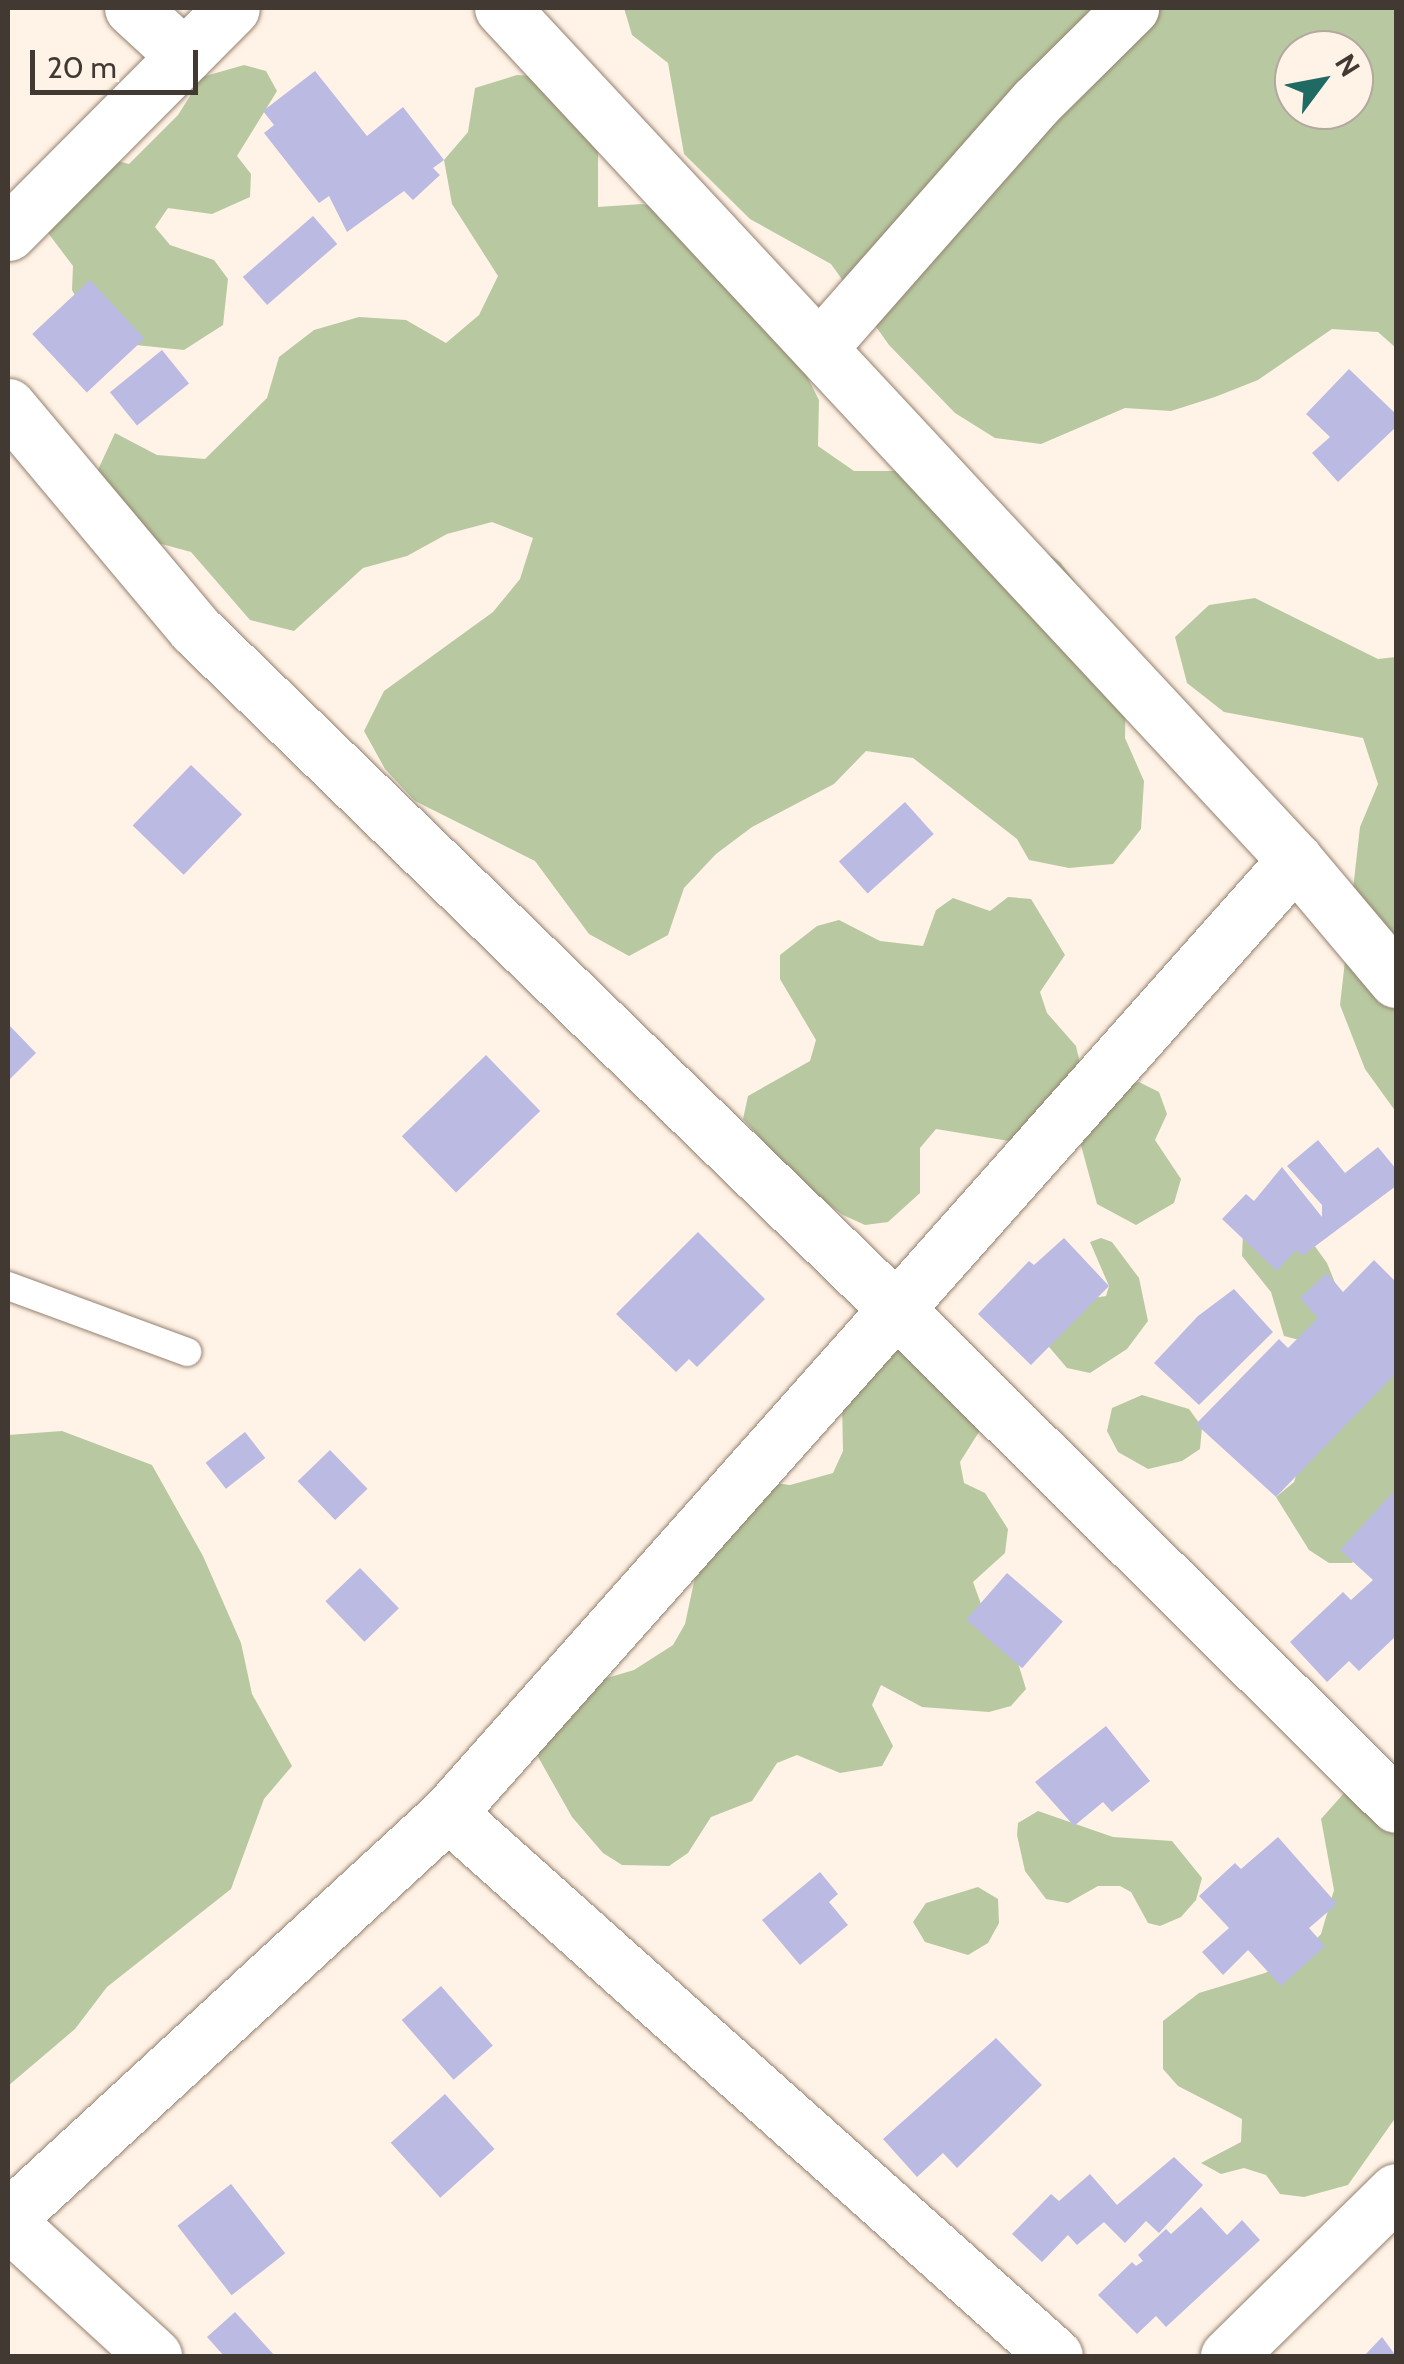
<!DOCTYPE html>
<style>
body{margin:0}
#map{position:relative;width:1404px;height:2364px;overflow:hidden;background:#fff2e6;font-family:Cabin,sans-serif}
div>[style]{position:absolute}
.forest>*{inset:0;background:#b8c9a1}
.building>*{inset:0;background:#bbbae2;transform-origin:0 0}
.roads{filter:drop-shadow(0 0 2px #94816f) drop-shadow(0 0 2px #94816f)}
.service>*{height:28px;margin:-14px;padding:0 14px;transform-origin:14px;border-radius:14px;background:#fff}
.minor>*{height:55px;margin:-27.5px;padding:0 27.5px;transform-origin:27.5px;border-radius:27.5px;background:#fff}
span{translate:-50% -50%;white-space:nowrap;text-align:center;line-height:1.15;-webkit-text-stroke:10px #fff2e6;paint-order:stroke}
.frame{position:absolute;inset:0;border:10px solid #423932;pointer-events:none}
.north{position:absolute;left:1274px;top:30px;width:100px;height:100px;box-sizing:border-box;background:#fff2e6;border:2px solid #b3a89e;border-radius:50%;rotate:58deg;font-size:28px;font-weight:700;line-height:40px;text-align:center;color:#423932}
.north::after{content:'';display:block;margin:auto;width:35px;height:45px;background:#206a64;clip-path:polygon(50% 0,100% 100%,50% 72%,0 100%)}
.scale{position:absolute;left:30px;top:50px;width:168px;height:45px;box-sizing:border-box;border:5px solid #423932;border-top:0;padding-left:12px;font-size:30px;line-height:35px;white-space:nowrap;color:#423932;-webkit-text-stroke:8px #fff2e6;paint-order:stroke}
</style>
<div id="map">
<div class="forest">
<i style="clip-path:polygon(evenodd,624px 8px,1396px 8px,1396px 348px,1378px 332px,1332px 329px,1258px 380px,1215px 397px,1171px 411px,1125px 408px,1041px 444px,995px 438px,955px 413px,889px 345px,831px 264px,750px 219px,684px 154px,668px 63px,632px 35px,624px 8px,1294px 50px,1354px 50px,1354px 110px,1294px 110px,1294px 50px)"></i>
<i style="clip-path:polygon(244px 65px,266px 71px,277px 91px,237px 156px,251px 174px,250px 197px,212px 214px,168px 208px,155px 227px,170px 245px,214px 260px,228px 279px,223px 325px,184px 350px,136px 345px,82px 308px,72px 290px,73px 266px,45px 229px,106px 158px,129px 164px,178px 115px,202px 77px)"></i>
<i style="clip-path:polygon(517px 75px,564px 78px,598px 112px,598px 207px,642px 204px,690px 215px,778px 319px,819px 400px,818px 446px,854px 471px,900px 471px,1022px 535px,1060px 562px,1089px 601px,1126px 689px,1125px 738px,1144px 781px,1141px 829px,1113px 864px,1069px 868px,1029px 860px,1017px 839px,913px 758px,866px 751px,834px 784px,752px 827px,716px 854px,684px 888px,668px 935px,629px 956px,589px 934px,535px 861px,415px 801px,385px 769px,364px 731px,384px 691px,493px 612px,520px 579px,533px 538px,492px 522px,447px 534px,407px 556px,363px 568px,294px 631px,250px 620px,191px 552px,147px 540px,96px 474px,115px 433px,157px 455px,205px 459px,267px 398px,279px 357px,314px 330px,359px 317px,406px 320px,446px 343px,479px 315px,498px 276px,452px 204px,444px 160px,468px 132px,475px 88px)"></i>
<i style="clip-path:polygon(1255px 598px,1378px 659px,1396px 657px,1396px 1112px,1365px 1069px,1340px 1005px,1360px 827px,1378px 784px,1363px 738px,1224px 712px,1187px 683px,1175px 637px,1209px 605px)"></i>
<i style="clip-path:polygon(1008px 897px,1031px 899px,1065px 955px,1040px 992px,1047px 1013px,1076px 1046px,1081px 1068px,1009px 1141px,936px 1129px,920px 1148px,920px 1193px,888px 1222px,865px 1225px,843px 1215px,805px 1187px,743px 1119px,748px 1096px,810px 1061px,816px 1040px,780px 979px,780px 955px,817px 926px,839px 920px,880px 941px,923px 946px,936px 910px,953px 898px,990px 911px)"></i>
<i style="clip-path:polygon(1139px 1082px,1159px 1092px,1167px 1114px,1155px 1140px,1181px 1179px,1174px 1203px,1136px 1225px,1097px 1204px,1079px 1138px,1115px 1088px)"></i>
<i style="clip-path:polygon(1243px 1233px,1314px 1245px,1327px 1263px,1344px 1305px,1307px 1342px,1284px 1336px,1271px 1292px,1242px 1256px)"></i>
<i style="clip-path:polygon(1101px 1238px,1112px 1242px,1139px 1278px,1148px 1321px,1127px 1349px,1090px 1373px,1067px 1368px,1044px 1341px,1073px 1301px,1106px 1296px,1109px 1286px,1090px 1242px)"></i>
<i style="clip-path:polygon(897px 1336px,984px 1424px,960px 1462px,964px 1483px,985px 1493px,1008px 1529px,1005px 1553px,973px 1582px,981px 1604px,1002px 1611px,1026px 1689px,1011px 1706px,989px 1712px,922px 1707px,881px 1685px,872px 1705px,893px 1746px,882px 1766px,840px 1773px,797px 1755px,777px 1763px,752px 1801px,711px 1817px,688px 1853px,669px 1866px,622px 1865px,603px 1853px,572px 1817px,537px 1755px,540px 1732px,590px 1683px,634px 1670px,673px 1645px,685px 1624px,700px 1554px,766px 1482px,790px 1485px,833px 1473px,843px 1451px,842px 1403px)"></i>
<i style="clip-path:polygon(1396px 1346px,1396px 1507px,1352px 1563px,1329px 1563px,1309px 1550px,1276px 1497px,1294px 1482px,1301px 1460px,1367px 1361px)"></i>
<i style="clip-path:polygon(1142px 1395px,1189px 1409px,1202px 1427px,1200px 1449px,1182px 1461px,1148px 1469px,1118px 1452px,1107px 1431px,1112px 1408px)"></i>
<i style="clip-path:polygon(62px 1431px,152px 1465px,203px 1556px,241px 1643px,252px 1694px,292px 1766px,264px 1799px,231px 1889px,107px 1987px,75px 2029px,8px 2086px,8px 1435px)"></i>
<i style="clip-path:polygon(1396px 1773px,1396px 2117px,1348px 2185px,1304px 2197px,1280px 2194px,1266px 2175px,1244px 2168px,1221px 2174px,1201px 2163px,1241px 2142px,1242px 2119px,1178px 2086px,1163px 2069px,1163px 2021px,1199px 1993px,1265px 1973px,1305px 1951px,1321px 1934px,1334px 1890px,1321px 1819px,1352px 1784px)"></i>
<i style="clip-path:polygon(1038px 1811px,1113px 1837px,1172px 1841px,1202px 1878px,1196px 1900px,1181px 1917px,1160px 1926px,1148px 1923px,1131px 1892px,1120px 1886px,1098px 1886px,1068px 1903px,1046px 1899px,1025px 1871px,1017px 1835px,1018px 1823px)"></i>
<i style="clip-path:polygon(978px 1887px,998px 1899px,999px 1923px,988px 1943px,968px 1955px,925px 1942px,913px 1922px,926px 1903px)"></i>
</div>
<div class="building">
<i style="clip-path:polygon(315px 71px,367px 136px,403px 107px,444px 160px,433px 168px,440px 175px,413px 200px,404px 191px,347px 232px,329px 196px,319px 203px,264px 133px,274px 125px,263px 111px)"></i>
<i style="left:313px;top:216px;width:37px;height:93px;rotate:49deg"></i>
<i style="left:90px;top:280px;width:80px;height:79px;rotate:47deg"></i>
<i style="left:162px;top:350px;width:43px;height:67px;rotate:51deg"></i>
<i style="clip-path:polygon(1349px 369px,1396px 414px,1396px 427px,1338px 482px,1312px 453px,1330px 437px,1306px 414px)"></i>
<i style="left:191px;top:765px;width:71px;height:84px;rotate:44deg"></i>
<i style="left:905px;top:802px;width:43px;height:89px;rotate:48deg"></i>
<i style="clip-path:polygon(8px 1024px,36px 1053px,8px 1081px)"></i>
<i style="left:486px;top:1055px;width:78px;height:117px;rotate:46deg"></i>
<i style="clip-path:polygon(1318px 1140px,1345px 1173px,1378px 1147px,1396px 1169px,1396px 1186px,1302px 1256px,1296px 1250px,1277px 1271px,1222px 1219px,1246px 1194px,1254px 1201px,1282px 1167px,1322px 1217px,1322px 1205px,1287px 1166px)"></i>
<i style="clip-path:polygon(698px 1232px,765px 1299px,697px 1367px,689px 1359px,676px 1372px,616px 1314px)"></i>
<i style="clip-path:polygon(1064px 1238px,1109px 1286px,1031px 1365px,978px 1314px,1029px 1261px,1034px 1265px)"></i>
<i style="clip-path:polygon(1374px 1260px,1396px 1282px,1396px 1373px,1276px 1497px,1196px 1424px,1279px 1339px,1288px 1348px,1318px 1318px,1300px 1298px,1327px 1273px,1343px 1292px)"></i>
<i style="clip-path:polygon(1234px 1289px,1273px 1332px,1199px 1405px,1154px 1363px,1198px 1316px)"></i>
<i style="left:245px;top:1432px;width:33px;height:50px;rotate:52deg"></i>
<i style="left:330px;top:1450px;width:54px;height:45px;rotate:46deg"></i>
<i style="clip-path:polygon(1396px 1489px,1396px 1636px,1359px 1671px,1349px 1661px,1327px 1682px,1290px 1642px,1343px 1592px,1351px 1600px,1373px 1580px,1340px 1550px)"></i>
<i style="left:360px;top:1568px;width:56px;height:48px;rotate:46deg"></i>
<i style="left:1007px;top:1573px;width:74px;height:62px;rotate:41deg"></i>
<i style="clip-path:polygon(1106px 1726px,1150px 1781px,1112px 1812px,1103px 1802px,1074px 1826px,1035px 1782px)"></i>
<i style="clip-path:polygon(1278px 1837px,1337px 1904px,1309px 1928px,1325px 1946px,1281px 1986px,1248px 1950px,1223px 1975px,1202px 1952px,1229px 1928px,1199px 1896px,1235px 1863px,1241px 1869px)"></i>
<i style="clip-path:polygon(820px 1872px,838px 1894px,829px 1902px,848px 1925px,800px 1965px,762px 1920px)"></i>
<i style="left:441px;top:1986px;width:79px;height:52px;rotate:49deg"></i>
<i style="clip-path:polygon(996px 2038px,1042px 2085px,957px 2168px,943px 2153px,917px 2177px,883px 2139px)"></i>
<i style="left:445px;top:2094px;width:74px;height:73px;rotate:48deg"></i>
<i style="clip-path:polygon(1174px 2157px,1203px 2185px,1159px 2233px,1146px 2221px,1125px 2243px,1104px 2222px,1077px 2245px,1068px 2235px,1042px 2262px,1012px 2234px,1051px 2194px,1059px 2201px,1090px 2174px,1117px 2205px)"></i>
<i style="left:231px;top:2184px;width:88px;height:68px;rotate:52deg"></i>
<i style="clip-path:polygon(1201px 2207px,1227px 2235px,1242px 2220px,1260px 2240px,1166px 2327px,1156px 2316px,1137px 2334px,1098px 2295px,1132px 2262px,1136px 2266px,1143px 2261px,1138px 2255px,1166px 2229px,1171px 2234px)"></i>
<i style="clip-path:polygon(235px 2312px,275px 2356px,224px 2356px,207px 2337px)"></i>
<i style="clip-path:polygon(1382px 2337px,1396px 2356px,1364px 2356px)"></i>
</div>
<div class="roads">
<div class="service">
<i style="left:8px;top:1286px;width:191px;rotate:20.2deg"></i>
</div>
<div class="minor">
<i style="left:132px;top:8px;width:71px;rotate:42.7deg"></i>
<i style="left:502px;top:8px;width:1164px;rotate:47.05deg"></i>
<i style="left:1295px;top:860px;width:157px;rotate:49.9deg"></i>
<i style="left:8px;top:233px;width:317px;rotate:-45.1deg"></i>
<i style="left:819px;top:348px;width:328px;rotate:-48.6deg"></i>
<i style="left:1036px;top:102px;width:134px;rotate:-44.7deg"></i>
<i style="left:8px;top:406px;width:291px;rotate:50deg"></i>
<i style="left:195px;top:629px;width:977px;rotate:44.13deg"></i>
<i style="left:896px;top:1309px;width:704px;rotate:44.77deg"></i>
<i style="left:448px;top:1813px;width:814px;rotate:41.81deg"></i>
<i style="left:8px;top:2218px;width:598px;rotate:-42.63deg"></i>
<i style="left:448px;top:1813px;width:1275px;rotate:-48.37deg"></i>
<i style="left:8px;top:2222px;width:198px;rotate:42.5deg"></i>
<i style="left:1228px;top:2356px;width:235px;rotate:-44.5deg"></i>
</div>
</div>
<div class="frame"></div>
<div class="north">N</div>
<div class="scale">20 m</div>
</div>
